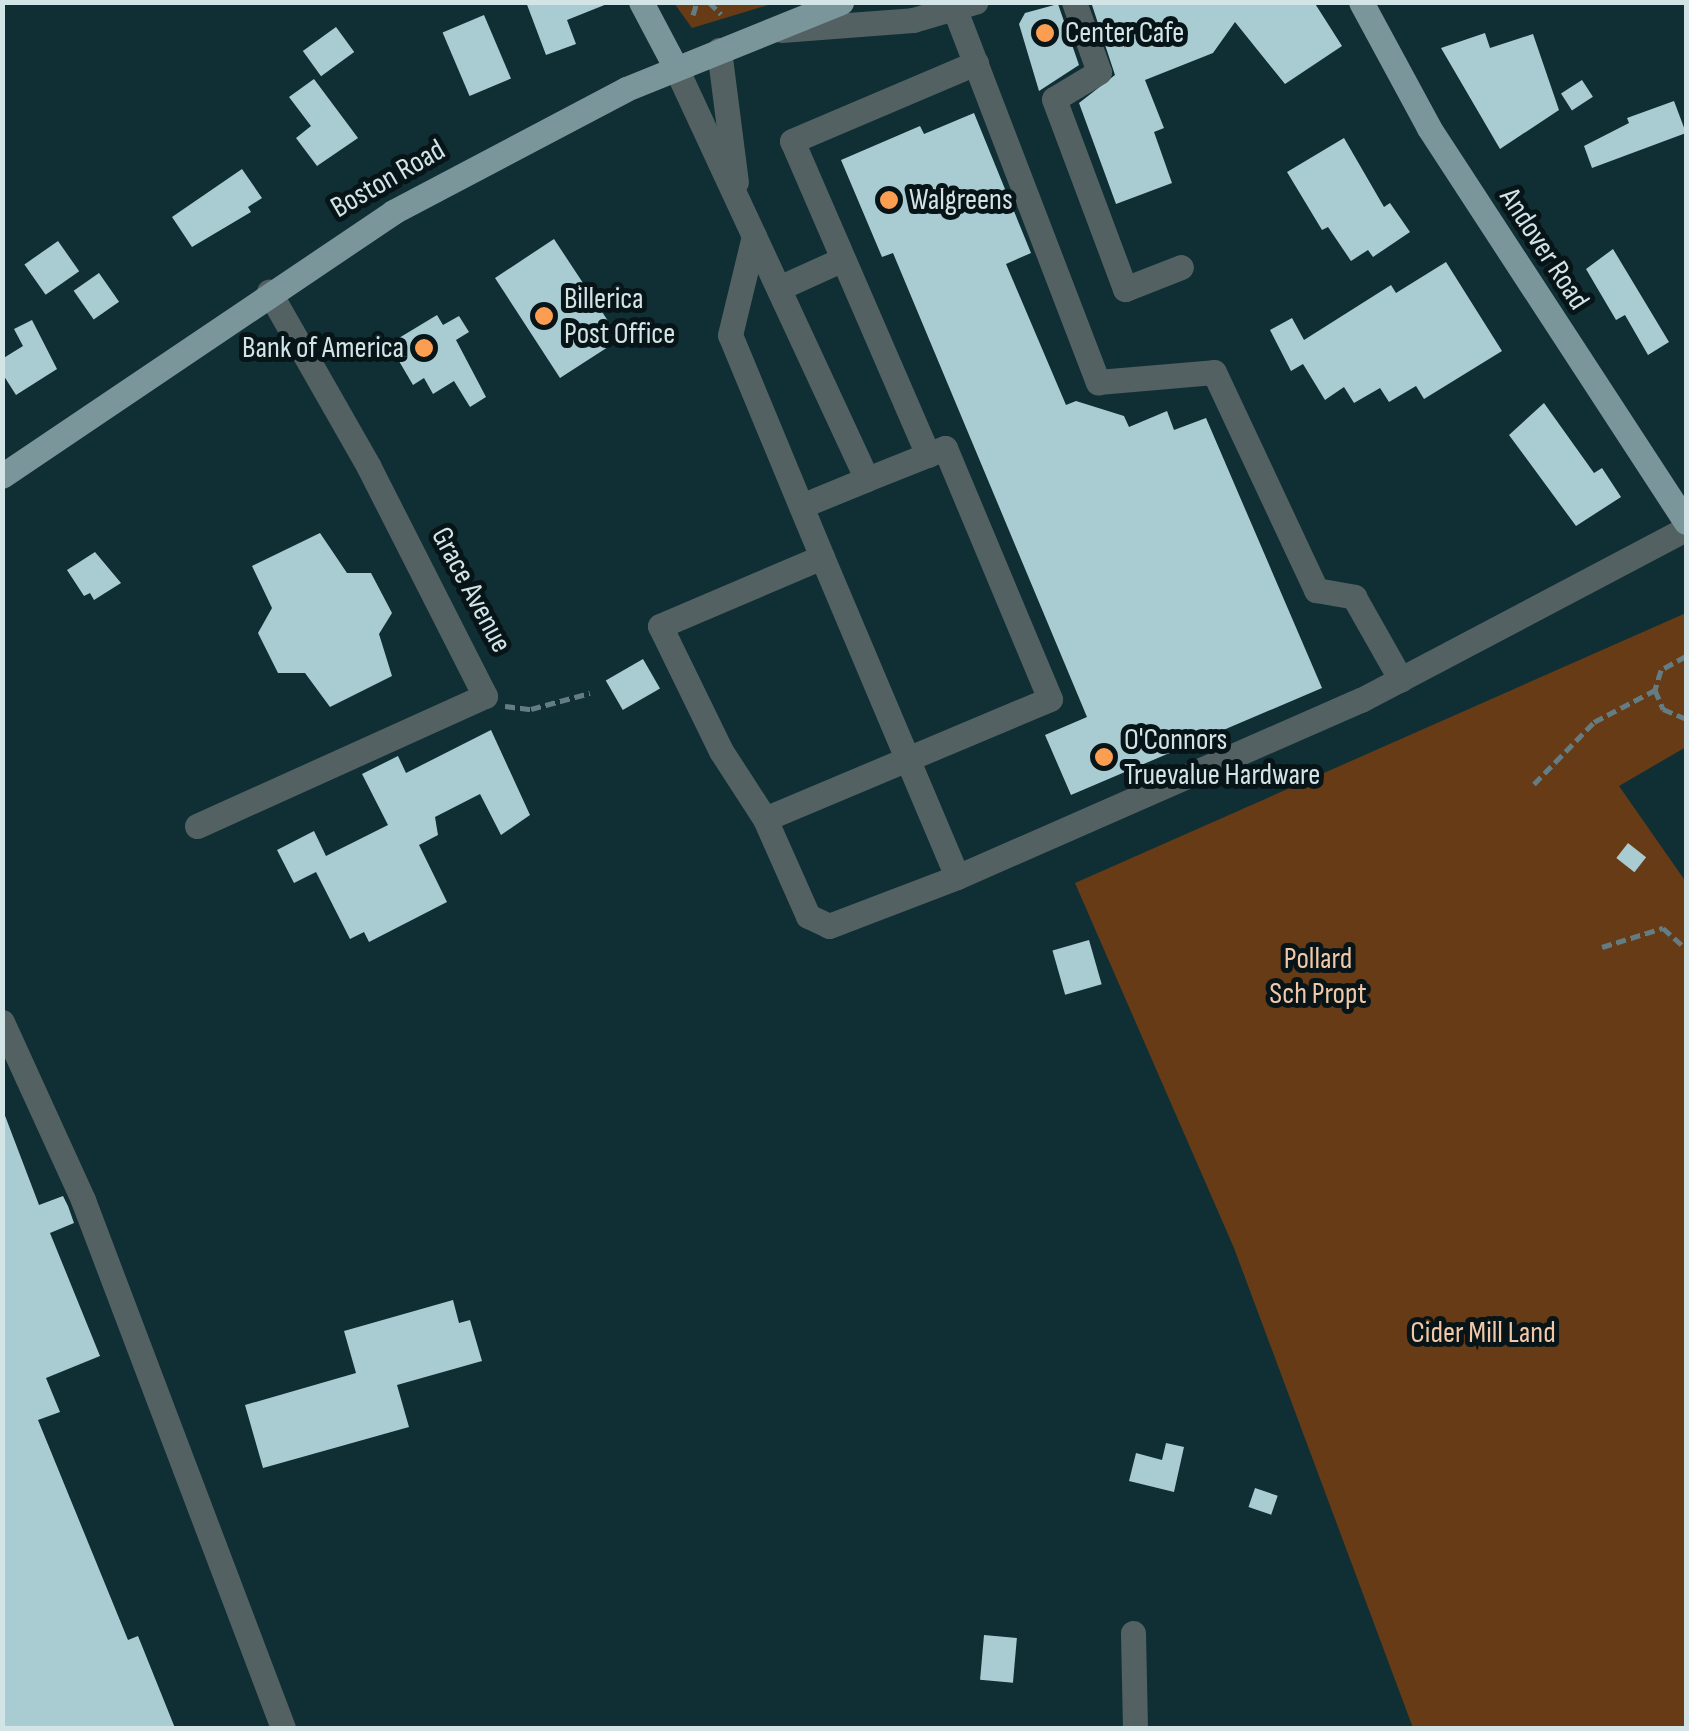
<!DOCTYPE html>
<style>
body{margin:0}
#map{position:relative;width:1689px;height:1731px;overflow:hidden;background:#102f35;font-family:"Sofia Sans Condensed",sans-serif}
div>[style]{position:absolute}
.green>*{inset:0;background:#673b16}
.building>*{inset:0;background:#a9ccd2;transform-origin:0 0}
.path>*{height:5px;margin-top:-2.5px;transform-origin:0;background:repeating-linear-gradient(90deg,#647d82 0 10px,transparent 0 15px)}
.minor>*{height:25px;margin:-12.5px;padding:0 12.5px;transform-origin:12.5px;border-radius:12.5px;background:#536163}
.major>*{height:25px;margin:-12.5px;padding:0 12.5px;transform-origin:12.5px;border-radius:12.5px;background:#7b969b}
.dots>*{width:28px;height:28px;translate:-50% -50%;box-sizing:border-box;border:5px solid #081518;border-radius:50%}
span{translate:-50% -50%;white-space:nowrap;text-align:center;line-height:1.15;-webkit-text-stroke:10px #081518;paint-order:stroke}
.poi-label{font-size:30px;color:#d3e4e7}
.left{translate:0 -50%;text-align:left}
.right{translate:-100% -50%;text-align:right}
.street-label{font-size:30px;color:#d3e4e7}
.park-label{font-size:30px;color:#f2c8a9}
.frame{position:absolute;inset:0;border:5px solid #d3e4e7;pointer-events:none}
</style>
<div id="map">
<div class="green">
<i style="clip-path:polygon(674px 3px,775px 3px,692px 28px)"></i>
<i style="clip-path:polygon(1686px 613px,1686px 747px,1619px 786px,1686px 882px,1686px 1728px,1413px 1728px,1234px 1248px,1075px 883px)"></i>
</div>
<div class="building">
<i style="clip-path:polygon(526px 2px,607px 2px,607px 4px,567px 20px,576px 44px,546px 55px)"></i>
<i style="clip-path:polygon(1091px 2px,1314px 2px,1342px 46px,1285px 84px,1235px 22px,1213px 53px,1145px 80px,1164px 128px,1154px 132px,1172px 183px,1116px 204px,1079px 103px,1115px 75px)"></i>
<i style="clip-path:polygon(1058px 4px,1079px 65px,1039px 91px,1019px 24px,1025px 13px)"></i>
<i style="left:484px;top:15px;width:69px;height:45px;rotate:67deg"></i>
<i style="left:336px;top:27px;width:31px;height:41px;rotate:54deg"></i>
<i style="clip-path:polygon(1485px 33px,1490px 48px,1533px 34px,1559px 110px,1500px 149px,1441px 48px)"></i>
<i style="clip-path:polygon(314px 79px,358px 138px,317px 166px,296px 138px,311px 126px,289px 97px)"></i>
<i style="left:1582px;top:80px;width:20px;height:25px;rotate:57deg"></i>
<i style="clip-path:polygon(1674px 101px,1686px 133px,1592px 168px,1584px 146px,1629px 123px,1627px 118px)"></i>
<i style="clip-path:polygon(974px 113px,1031px 253px,1006px 264px,1066px 405px,1076px 401px,1124px 416px,1129px 427px,1167px 411px,1174px 430px,1206px 418px,1322px 688px,1071px 795px,1045px 735px,1087px 717px,893px 253px,882px 257px,841px 160px,920px 126px,924px 134px)"></i>
<i style="clip-path:polygon(1344px 138px,1384px 207px,1390px 203px,1410px 232px,1373px 257px,1368px 250px,1351px 261px,1328px 227px,1322px 230px,1287px 172px)"></i>
<i style="clip-path:polygon(242px 169px,262px 198px,248px 207px,251px 212px,192px 247px,172px 217px)"></i>
<i style="clip-path:polygon(554px 239px,612px 327px,600px 335px,608px 347px,560px 378px,495px 278px)"></i>
<i style="left:58px;top:241px;width:37px;height:41px;rotate:55deg"></i>
<i style="clip-path:polygon(1613px 249px,1669px 342px,1648px 355px,1625px 315px,1616px 320px,1586px 269px)"></i>
<i style="clip-path:polygon(1446px 262px,1502px 351px,1424px 399px,1416px 386px,1389px 402px,1380px 388px,1354px 403px,1344px 387px,1325px 400px,1303px 364px,1291px 371px,1270px 330px,1292px 318px,1304px 340px,1391px 285px,1396px 293px)"></i>
<i style="left:99px;top:273px;width:35px;height:31px;rotate:55deg"></i>
<i style="clip-path:polygon(437px 315px,443px 325px,459px 316px,469px 332px,456px 340px,486px 397px,470px 407px,454px 381px,433px 394px,424px 378px,413px 385px,389px 344px)"></i>
<i style="clip-path:polygon(32px 320px,57px 369px,16px 395px,2px 373px,2px 359px,23px 346px,14px 329px)"></i>
<i style="clip-path:polygon(1544px 403px,1594px 473px,1602px 468px,1621px 497px,1576px 526px,1509px 435px)"></i>
<i style="clip-path:polygon(320px 533px,347px 573px,371px 573px,392px 613px,379px 634px,392px 676px,330px 707px,305px 673px,278px 673px,258px 633px,272px 608px,252px 566px)"></i>
<i style="clip-path:polygon(95px 552px,121px 583px,94px 600px,90px 593px,84px 596px,67px 570px)"></i>
<i style="left:643px;top:659px;width:34px;height:43px;rotate:60deg"></i>
<i style="clip-path:polygon(491px 730px,530px 815px,501px 835px,480px 794px,435px 817px,438px 835px,419px 845px,447px 902px,369px 942px,364px 932px,350px 939px,316px 872px,294px 883px,277px 850px,314px 831px,326px 856px,388px 825px,362px 774px,398px 756px,406px 773px)"></i>
<i style="left:1628px;top:843px;width:23px;height:19px;rotate:38deg"></i>
<i style="left:1089px;top:940px;width:46px;height:38px;rotate:74deg"></i>
<i style="clip-path:polygon(4px 1113px,39px 1205px,63px 1196px,68px 1206px,74px 1223px,50px 1233px,100px 1356px,46px 1378px,60px 1412px,38px 1420px,128px 1640px,138px 1636px,175px 1728px,2px 1728px)"></i>
<i style="clip-path:polygon(453px 1300px,459px 1323px,470px 1320px,482px 1361px,397px 1385px,409px 1427px,263px 1468px,245px 1405px,356px 1373px,344px 1331px)"></i>
<i style="clip-path:polygon(1166px 1443px,1184px 1447px,1174px 1492px,1129px 1481px,1136px 1453px,1162px 1460px)"></i>
<i style="left:1255px;top:1488px;width:24px;height:20px;rotate:19deg"></i>
<i style="left:984px;top:1635px;width:33px;height:45px;rotate:5deg"></i>
</div>
<div class="path">
<i style="left:709px;top:2px;width:17px;rotate:45deg"></i>
<i style="left:693px;top:15px;width:14px;rotate:-73deg"></i>
<i style="left:1686px;top:656px;width:29px;rotate:151deg"></i>
<i style="left:1661px;top:670px;width:21px;rotate:107deg"></i>
<i style="left:1655px;top:690px;width:21px;rotate:67deg"></i>
<i style="left:1663px;top:709px;width:25px;rotate:23deg"></i>
<i style="left:505px;top:706px;width:26px;rotate:7deg"></i>
<i style="left:531px;top:709px;width:61px;rotate:-15.2deg"></i>
<i style="left:1534px;top:784px;width:86px;rotate:-45.9deg"></i>
<i style="left:1594px;top:722px;width:69px;rotate:-27.7deg"></i>
<i style="left:1602px;top:947px;width:64px;rotate:-17.3deg"></i>
<i style="left:1663px;top:928px;width:31px;rotate:42deg"></i>
</div>
<div class="minor">
<i style="left:1074px;top:2px;width:74px;rotate:70.3deg"></i>
<i style="left:1099px;top:72px;width:52px;rotate:149deg"></i>
<i style="left:1054px;top:99px;width:203px;rotate:69.5deg"></i>
<i style="left:1125px;top:289px;width:60px;rotate:-21.4deg"></i>
<i style="left:955px;top:10px;width:399px;rotate:69deg"></i>
<i style="left:1098px;top:382px;width:116px;rotate:-4.9deg"></i>
<i style="left:1214px;top:372px;width:241px;rotate:64.9deg"></i>
<i style="left:1316px;top:590px;width:39px;rotate:10deg"></i>
<i style="left:1354px;top:597px;width:95px;rotate:60.5deg"></i>
<i style="left:781px;top:30px;width:132px;rotate:-4.3deg"></i>
<i style="left:913px;top:20px;width:65px;rotate:-16.2deg"></i>
<i style="left:719px;top:50px;width:133px;rotate:82.7deg"></i>
<i style="left:676px;top:68px;width:453px;rotate:65.1deg"></i>
<i style="left:867px;top:479px;width:84px;rotate:-21.7deg"></i>
<i style="left:945px;top:448px;width:272px;rotate:67.3deg"></i>
<i style="left:1050px;top:699px;width:309px;rotate:157.2deg"></i>
<i style="left:765px;top:819px;width:81px;rotate:-122.9deg"></i>
<i style="left:721px;top:751px;width:139px;rotate:-116deg"></i>
<i style="left:660px;top:626px;width:176px;rotate:-23.1deg"></i>
<i style="left:822px;top:557px;width:240px;rotate:-112.5deg"></i>
<i style="left:730px;top:335px;width:102px;rotate:-76.4deg"></i>
<i style="left:779px;top:288px;width:70px;rotate:-24.4deg"></i>
<i style="left:928px;top:455px;width:342px;rotate:-113.4deg"></i>
<i style="left:792px;top:141px;width:200px;rotate:-23deg"></i>
<i style="left:801px;top:506px;width:71px;rotate:-22.2deg"></i>
<i style="left:822px;top:557px;width:347px;rotate:67.1deg"></i>
<i style="left:957px;top:877px;width:441px;rotate:-23.7deg"></i>
<i style="left:1361px;top:700px;width:367px;rotate:-27.8deg"></i>
<i style="left:765px;top:819px;width:106px;rotate:66.1deg"></i>
<i style="left:808px;top:916px;width:23px;rotate:25deg"></i>
<i style="left:829px;top:926px;width:137px;rotate:-20.9deg"></i>
<i style="left:197px;top:826px;width:316px;rotate:-24.3deg"></i>
<i style="left:485px;top:696px;width:257px;rotate:-116.9deg"></i>
<i style="left:369px;top:467px;width:202px;rotate:-119.7deg"></i>
<i style="left:2px;top:1022px;width:196px;rotate:65.5deg"></i>
<i style="left:83px;top:1200px;width:565px;rotate:69.25deg"></i>
<i style="left:1133px;top:1633px;width:95px;rotate:88.8deg"></i>
</div>
<div class="major">
<i style="left:641px;top:2px;width:75px;rotate:62.1deg"></i>
<i style="left:1361px;top:2px;width:143px;rotate:61.6deg"></i>
<i style="left:1429px;top:128px;width:470px;rotate:56.9deg"></i>
<i style="left:2px;top:476px;width:472px;rotate:-34deg"></i>
<i style="left:393px;top:212px;width:263px;rotate:-27.8deg"></i>
<i style="left:626px;top:89px;width:232px;rotate:-22deg"></i>
</div>
<div class="dots">
<i style="left:1045px;top:33px;background:#fb9e51"></i>
<i style="left:889px;top:200px;background:#fb9e51"></i>
<i style="left:544px;top:316px;background:#fb9e51"></i>
<i style="left:424px;top:348px;background:#fb9e51"></i>
<i style="left:1104px;top:757px;background:#fb9e51"></i>
</div>
<div class="poi-label">
<span class="left" style="left:1065px;top:33px">Center Cafe</span>
<span class="left" style="left:909px;top:200px">Walgreens</span>
<span class="left" style="left:564px;top:316px">Billerica<br>Post Office</span>
<span class="right" style="left:404px;top:348px">Bank of America</span>
<span class="left" style="left:1124px;top:757px">O'Connors<br>Truevalue Hardware</span>
</div>
<div class="street-label">
<span style="left:388px;top:179px;rotate:-30deg">Boston Road</span>
<span style="left:1544px;top:249px;rotate:57deg">Andover Road</span>
<span style="left:471px;top:590px;rotate:62deg">Grace Avenue</span>
</div>
<div class="park-label">
<span style="left:1318px;top:976px">Pollard<br>Sch Propt</span>
<span style="left:1483px;top:1333px">Cider Mill Land</span>
</div>
<div class="frame"></div>
</div>
